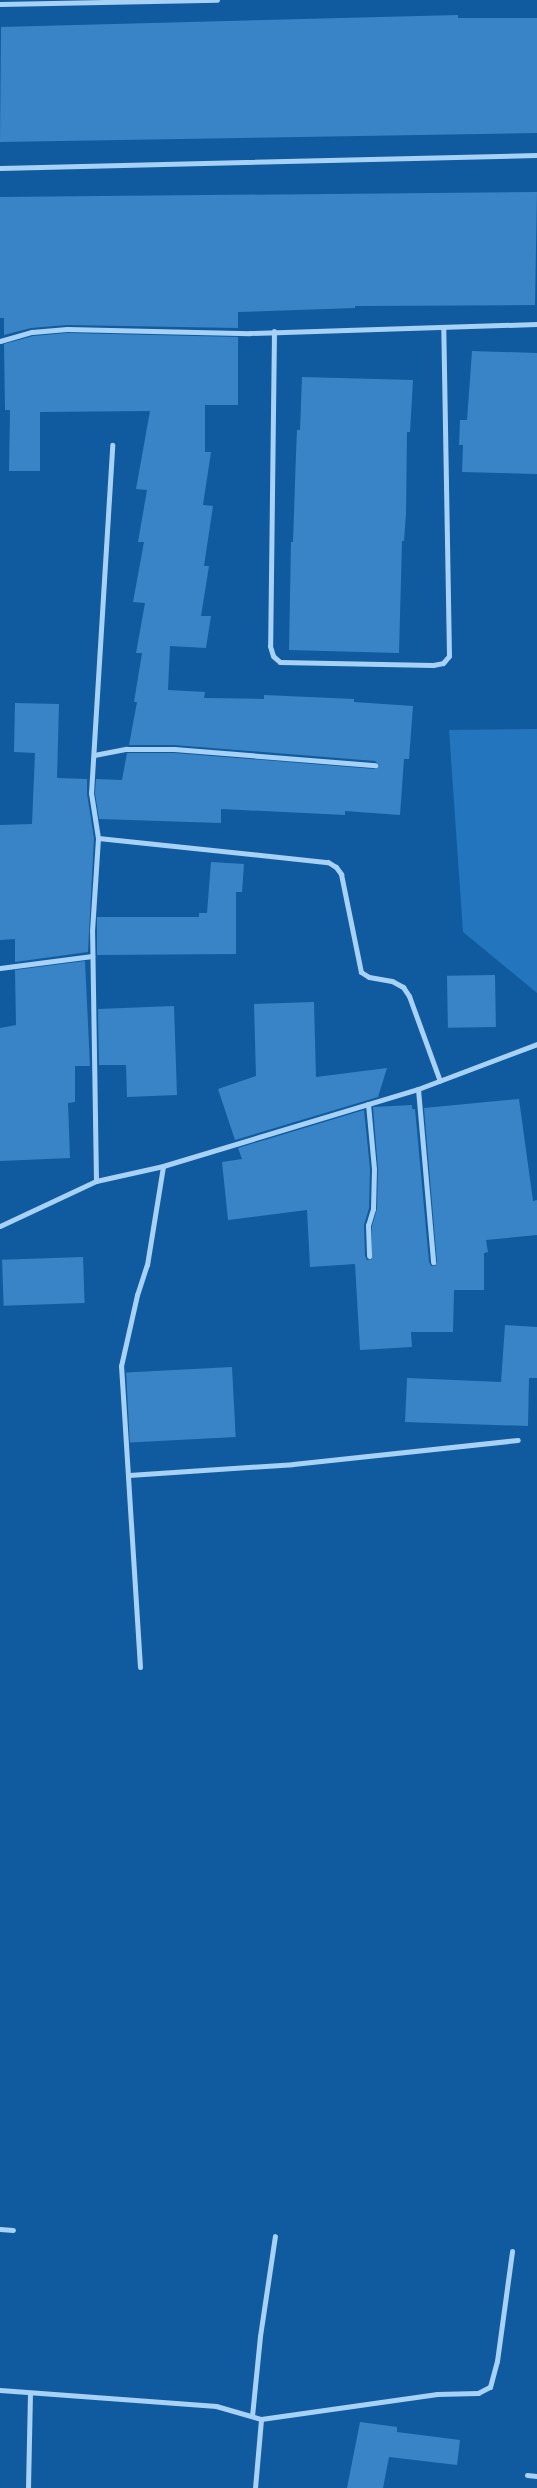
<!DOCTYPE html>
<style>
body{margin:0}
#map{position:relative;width:537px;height:2488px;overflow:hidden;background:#105b9f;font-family:"Archivo Narrow",sans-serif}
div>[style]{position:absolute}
.green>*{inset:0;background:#2375bd}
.building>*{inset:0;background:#3984c6;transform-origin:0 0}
.minor>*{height:5px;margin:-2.5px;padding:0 2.5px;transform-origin:2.5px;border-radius:2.5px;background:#a7d1f5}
span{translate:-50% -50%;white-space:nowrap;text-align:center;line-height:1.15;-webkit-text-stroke:4.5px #105b9f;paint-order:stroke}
</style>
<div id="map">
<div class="green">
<i style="clip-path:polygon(537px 729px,537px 993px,463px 932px,449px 730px)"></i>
</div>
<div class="building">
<i style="clip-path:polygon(458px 15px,458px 18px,537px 18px,537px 133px,0 142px,1px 27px)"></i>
<i style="clip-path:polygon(537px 192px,535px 305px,355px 306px,355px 308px,238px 312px,238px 328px,67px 325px,31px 328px,4px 335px,4px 318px,0 318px,0 197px)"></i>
<i style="clip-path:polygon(67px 333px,238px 337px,238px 405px,205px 405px,205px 452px,211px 452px,203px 505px,213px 506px,204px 566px,209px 566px,201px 616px,211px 616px,206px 648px,170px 646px,168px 690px,205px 692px,204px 698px,264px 699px,264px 695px,354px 699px,354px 702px,413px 706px,409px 759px,404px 759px,400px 815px,345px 811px,345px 815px,221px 809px,221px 823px,99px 819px,95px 793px,96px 779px,122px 780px,127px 753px,174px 753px,375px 769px,379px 765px,375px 761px,174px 745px,129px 745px,137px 702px,134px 702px,142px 653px,136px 653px,145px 603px,133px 602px,144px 542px,138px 542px,147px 490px,136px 489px,150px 411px,40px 412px,40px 471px,9px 471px,10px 410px,5px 410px,4px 344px,33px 336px)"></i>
<i style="clip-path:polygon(472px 351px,537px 353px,537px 474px,462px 472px,463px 445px,459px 445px,460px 420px,467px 420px)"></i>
<i style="clip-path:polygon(302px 377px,413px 380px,410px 432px,407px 432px,406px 514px,404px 541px,402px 541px,399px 653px,289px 650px,291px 542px,293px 542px,296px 454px,297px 430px,300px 430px)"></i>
<i style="clip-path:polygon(15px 703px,59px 704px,57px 778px,87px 779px,87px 794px,94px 838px,88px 952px,15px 962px,15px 939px,0 940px,0 825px,32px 824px,35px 753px,14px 752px)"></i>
<i style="clip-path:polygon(211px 862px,244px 864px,242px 892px,236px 892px,236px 954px,97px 955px,97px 917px,199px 917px,199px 913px,207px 913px)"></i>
<i style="clip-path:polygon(85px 961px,90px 1066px,75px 1066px,75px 1102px,68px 1103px,70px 1158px,0 1161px,0 1028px,16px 1025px,15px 970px)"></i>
<i style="left:495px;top:975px;width:52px;height:48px;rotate:89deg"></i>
<i style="clip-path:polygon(314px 1002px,316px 1077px,387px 1068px,378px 1097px,235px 1140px,218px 1089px,256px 1076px,254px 1004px)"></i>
<i style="clip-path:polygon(174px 1006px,177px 1095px,127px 1097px,126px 1065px,99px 1065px,98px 1009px)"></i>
<i style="clip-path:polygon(519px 1099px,533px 1201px,537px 1200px,537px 1235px,486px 1240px,488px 1252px,484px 1253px,484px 1290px,454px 1290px,453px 1332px,411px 1332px,412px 1347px,360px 1350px,355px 1264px,310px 1267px,307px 1210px,228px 1220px,222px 1162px,242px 1159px,238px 1148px,364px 1110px,370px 1169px,369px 1208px,364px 1225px,365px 1256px,367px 1260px,372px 1259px,372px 1226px,377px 1209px,378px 1169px,373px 1107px,412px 1105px,412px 1109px,415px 1109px,429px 1262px,431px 1266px,435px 1266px,437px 1262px,424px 1108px)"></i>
<i style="left:83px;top:1257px;width:46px;height:81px;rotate:88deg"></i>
<i style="clip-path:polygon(505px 1325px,537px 1327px,537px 1378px,529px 1378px,528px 1426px,405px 1422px,407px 1378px,501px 1382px)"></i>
<i style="left:232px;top:1367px;width:70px;height:106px;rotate:87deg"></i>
<i style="clip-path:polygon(360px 2422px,397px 2427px,397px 2432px,460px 2440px,457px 2465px,389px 2457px,383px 2488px,347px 2488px)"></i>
</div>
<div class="minor">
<i style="left:0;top:4px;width:217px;rotate:-1.1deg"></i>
<i style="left:0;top:168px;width:537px;rotate:-1.39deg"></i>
<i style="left:274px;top:331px;width:315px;rotate:90.7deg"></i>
<i style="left:270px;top:646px;width:10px;rotate:73deg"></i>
<i style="left:273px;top:656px;width:9px;rotate:41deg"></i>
<i style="left:280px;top:662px;width:153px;rotate:1.1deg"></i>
<i style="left:433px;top:665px;width:10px;rotate:-11deg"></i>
<i style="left:443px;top:663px;width:9px;rotate:-49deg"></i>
<i style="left:449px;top:656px;width:329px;rotate:-91deg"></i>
<i style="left:0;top:341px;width:33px;rotate:-16deg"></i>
<i style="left:32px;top:332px;width:35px;rotate:-5deg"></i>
<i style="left:67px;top:329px;width:183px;rotate:1.3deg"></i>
<i style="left:250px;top:333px;width:287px;rotate:-1.8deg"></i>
<i style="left:94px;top:755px;width:33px;rotate:-11deg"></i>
<i style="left:126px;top:749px;width:48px"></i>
<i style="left:174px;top:749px;width:202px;rotate:4.6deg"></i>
<i style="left:98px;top:838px;width:231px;rotate:6deg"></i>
<i style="left:328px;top:862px;width:9px;rotate:32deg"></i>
<i style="left:336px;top:867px;width:9px;rotate:54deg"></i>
<i style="left:341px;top:874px;width:100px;rotate:78.5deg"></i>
<i style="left:361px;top:972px;width:9px;rotate:32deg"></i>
<i style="left:369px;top:977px;width:23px;rotate:10deg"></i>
<i style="left:392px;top:981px;width:13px;rotate:29deg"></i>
<i style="left:403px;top:987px;width:11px;rotate:56deg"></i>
<i style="left:409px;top:996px;width:90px;rotate:70deg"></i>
<i style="left:0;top:968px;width:93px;rotate:-7.4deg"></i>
<i style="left:418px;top:1089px;width:174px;rotate:85deg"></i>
<i style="left:368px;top:1104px;width:65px;rotate:84.7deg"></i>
<i style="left:374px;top:1169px;width:40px;rotate:91.4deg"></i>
<i style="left:373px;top:1209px;width:17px;rotate:107deg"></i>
<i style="left:368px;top:1225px;width:31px;rotate:88deg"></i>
<i style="left:96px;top:1181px;width:250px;rotate:-90.9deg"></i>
<i style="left:92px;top:931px;width:93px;rotate:-86.3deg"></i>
<i style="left:98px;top:838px;width:46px;rotate:-98.8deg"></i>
<i style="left:91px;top:793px;width:349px;rotate:-86.5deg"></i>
<i style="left:0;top:1226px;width:106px;rotate:-25.1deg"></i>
<i style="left:96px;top:1181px;width:69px;rotate:-12.6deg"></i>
<i style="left:163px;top:1166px;width:266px;rotate:-16.8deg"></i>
<i style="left:418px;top:1089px;width:127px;rotate:-20.7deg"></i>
<i style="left:129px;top:1475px;width:164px;rotate:-3.8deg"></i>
<i style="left:293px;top:1464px;width:226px;rotate:-6.1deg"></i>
<i style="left:140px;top:1667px;width:302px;rotate:-93.6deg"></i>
<i style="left:121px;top:1366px;width:73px;rotate:-77.3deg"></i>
<i style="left:137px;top:1295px;width:32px;rotate:-72deg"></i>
<i style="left:147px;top:1265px;width:100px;rotate:-80.8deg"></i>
<i style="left:0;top:2229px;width:13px;rotate:4deg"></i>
<i style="left:0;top:2390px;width:217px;rotate:4.2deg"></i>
<i style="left:216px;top:2406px;width:47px;rotate:16.1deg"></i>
<i style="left:261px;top:2419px;width:178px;rotate:-8.1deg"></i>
<i style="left:437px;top:2394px;width:41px;rotate:-1.4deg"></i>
<i style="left:478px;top:2393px;width:13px;rotate:-27deg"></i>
<i style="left:490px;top:2387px;width:27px;rotate:-75deg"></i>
<i style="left:497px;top:2361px;width:111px;rotate:-82.2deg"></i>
<i style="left:252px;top:2416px;width:80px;rotate:-84.3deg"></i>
<i style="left:260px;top:2336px;width:101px;rotate:-81.5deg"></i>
<i style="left:527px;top:2475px;width:10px;rotate:6deg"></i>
<i style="left:28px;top:2488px;width:95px;rotate:-88.8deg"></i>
<i style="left:255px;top:2488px;width:69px;rotate:-85deg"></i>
</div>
</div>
